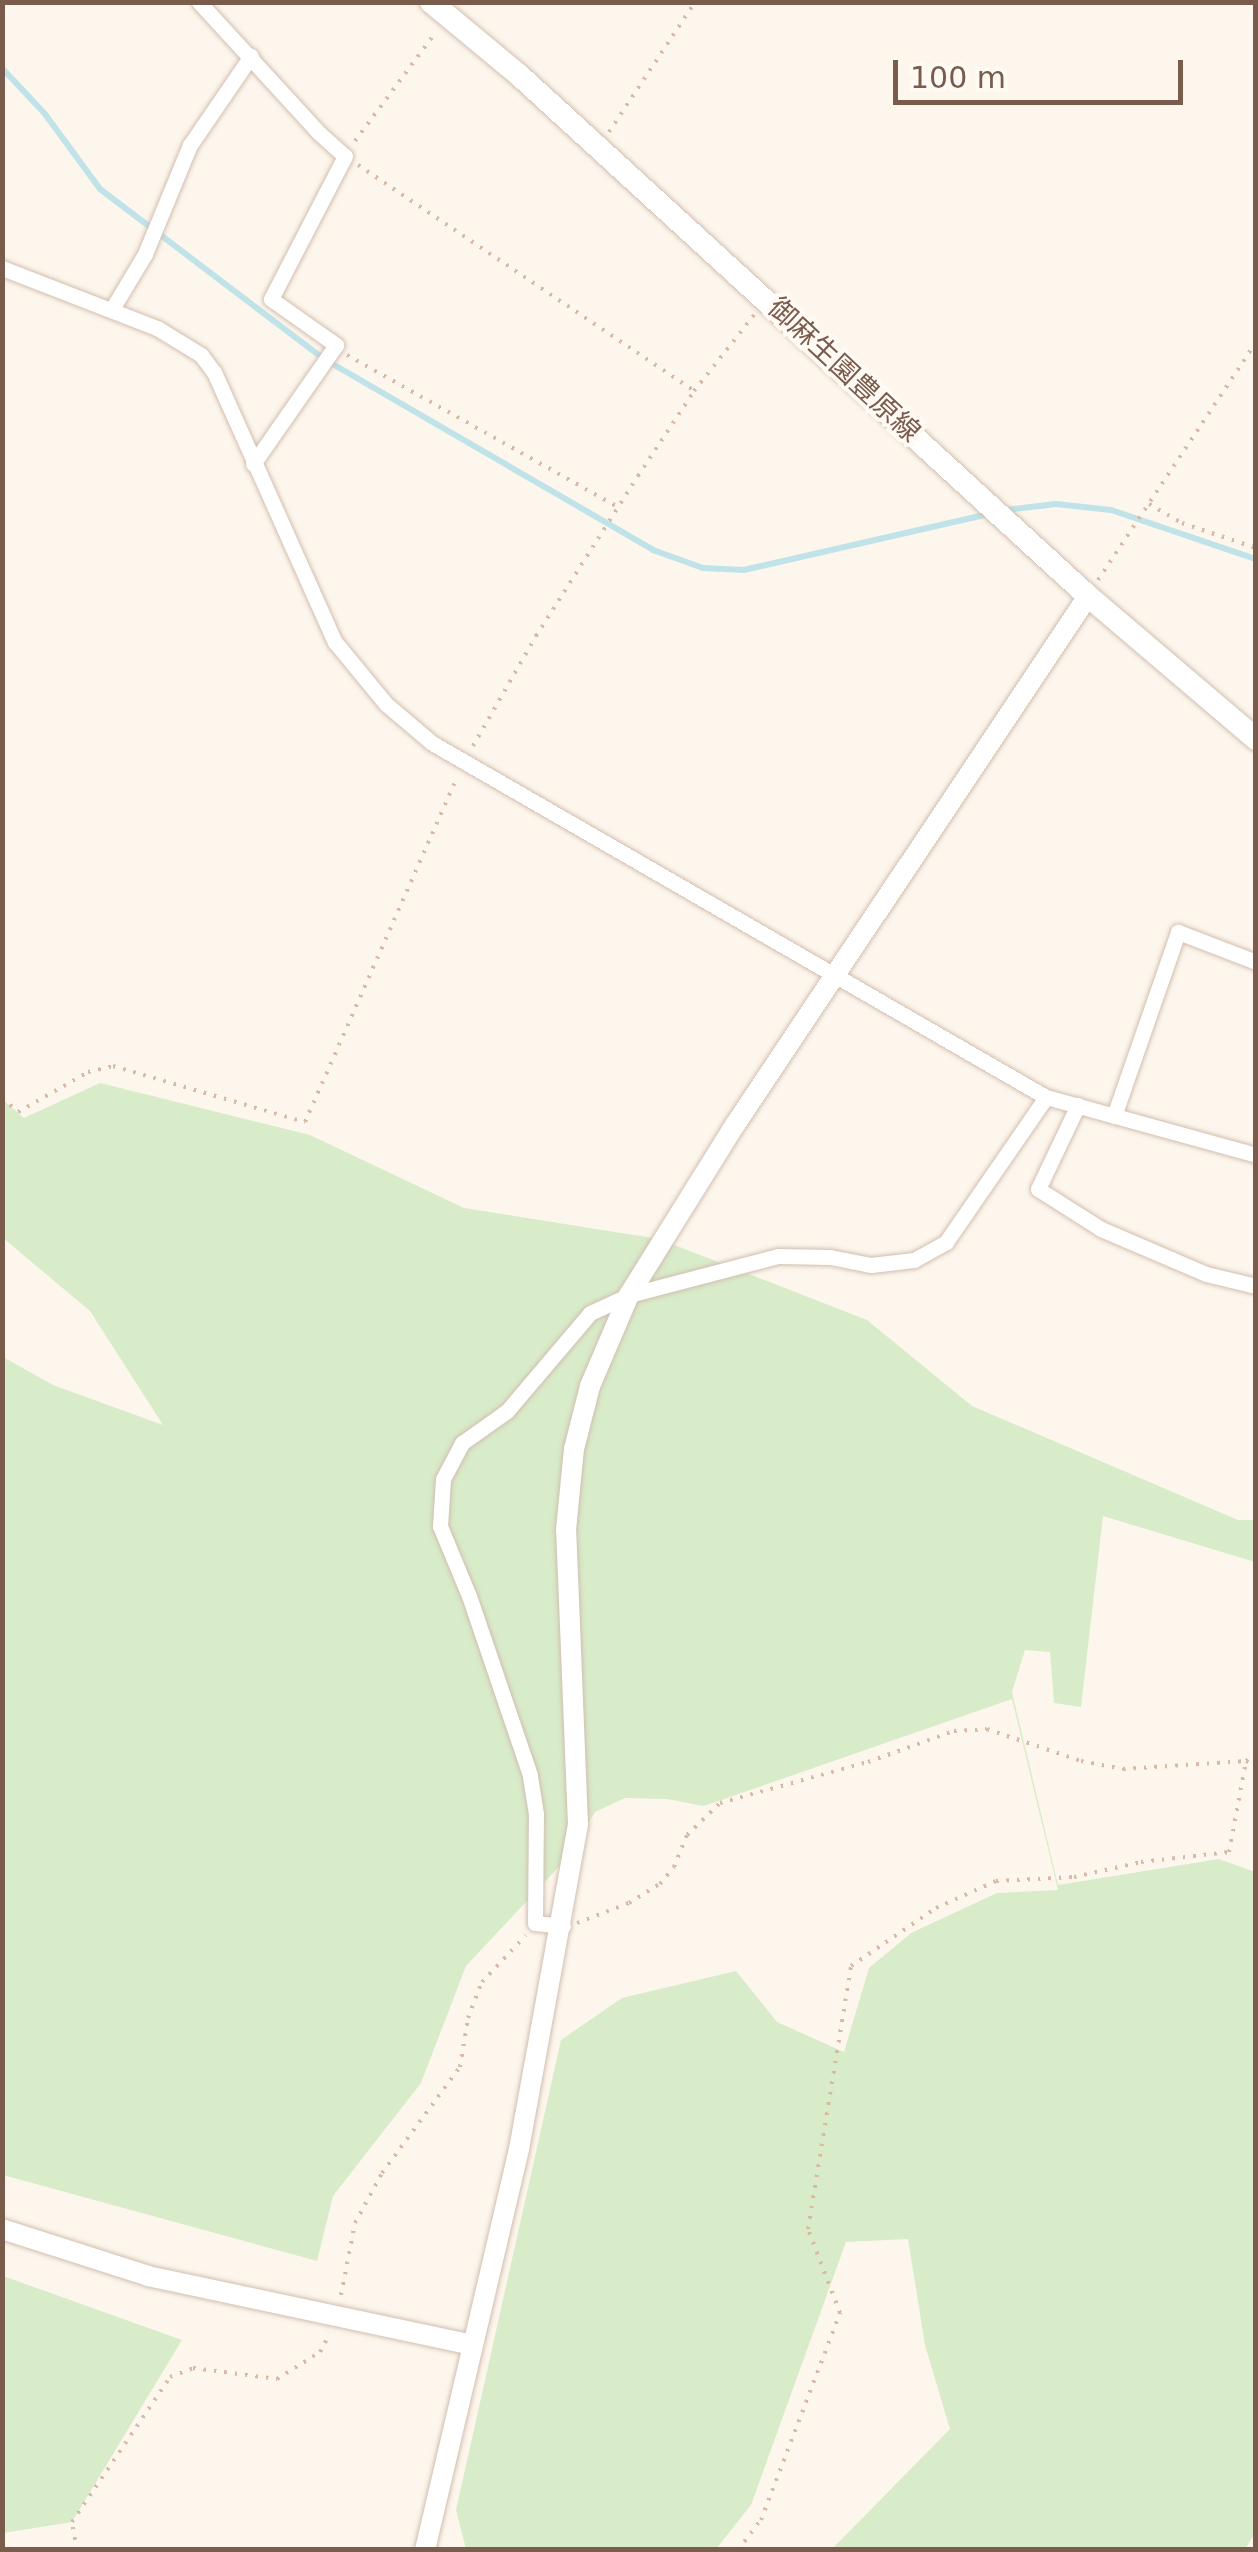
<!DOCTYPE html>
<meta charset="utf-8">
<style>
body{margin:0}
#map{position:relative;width:1258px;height:2552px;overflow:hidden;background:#fdf6ec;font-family:"DejaVu Sans","Noto Sans JP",sans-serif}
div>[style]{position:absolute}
.green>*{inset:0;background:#d8ecc9}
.stream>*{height:6px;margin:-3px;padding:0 3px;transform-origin:3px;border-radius:3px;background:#bfe3e8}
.path>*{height:4px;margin-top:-2px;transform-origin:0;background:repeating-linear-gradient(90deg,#d9b8a5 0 2.5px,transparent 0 10.5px)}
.roads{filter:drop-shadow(0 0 2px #d1beb0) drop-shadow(0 0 2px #d1beb0)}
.minor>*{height:15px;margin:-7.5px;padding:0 7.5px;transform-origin:7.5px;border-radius:7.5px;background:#fff}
.tertiary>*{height:20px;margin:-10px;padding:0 10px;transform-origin:10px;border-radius:10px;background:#fff}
.secondary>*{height:22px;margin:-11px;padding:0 11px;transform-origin:11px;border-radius:11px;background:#fff}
span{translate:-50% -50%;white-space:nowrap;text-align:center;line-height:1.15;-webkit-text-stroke:8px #fffaf3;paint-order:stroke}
.street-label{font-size:28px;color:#7a5c4d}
.frame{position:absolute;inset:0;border:5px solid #7a5c4d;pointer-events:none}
.scale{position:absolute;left:893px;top:60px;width:290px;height:45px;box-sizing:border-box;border:5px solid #7a5c4d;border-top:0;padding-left:12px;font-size:30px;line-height:35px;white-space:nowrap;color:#7a5c4d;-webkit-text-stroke:8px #fffaf3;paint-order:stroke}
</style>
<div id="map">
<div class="green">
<i style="clip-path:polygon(100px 1083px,310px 1135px,464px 1208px,659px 1239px,867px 1320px,972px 1406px,1238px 1520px,1255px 1520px,1255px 1562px,1103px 1516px,1081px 1707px,1054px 1703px,1050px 1652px,1025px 1650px,1012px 1692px,1058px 1885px,1219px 1859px,1255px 1872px,1256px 2532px,1245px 2549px,832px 2549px,950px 2429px,925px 2345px,908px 2239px,846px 2242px,751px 2505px,716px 2549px,466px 2549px,456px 2510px,561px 2040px,622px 1998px,736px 1971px,777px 2022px,844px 2052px,869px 1968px,911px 1933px,997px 1893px,1058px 1890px,1012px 1699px,704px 1806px,667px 1799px,625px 1798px,595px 1812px,568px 1857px,466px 1966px,421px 2083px,333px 2196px,317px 2261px,3px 2175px,3px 1357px,53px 1385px,163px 1425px,90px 1311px,3px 1238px,2px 1099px,24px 1118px)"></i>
<i style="clip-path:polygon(3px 2276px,182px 2340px,72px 2522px,3px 2533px)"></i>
</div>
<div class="stream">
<i style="left:2px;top:68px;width:63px;rotate:46.9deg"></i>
<i style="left:45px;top:114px;width:93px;rotate:53.7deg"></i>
<i style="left:100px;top:189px;width:281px;rotate:37.2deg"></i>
<i style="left:324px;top:359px;width:380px;rotate:30.1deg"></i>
<i style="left:653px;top:550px;width:53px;rotate:19.8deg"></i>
<i style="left:703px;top:568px;width:41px;rotate:2.8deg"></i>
<i style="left:744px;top:570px;width:251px;rotate:-12.9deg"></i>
<i style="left:1006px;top:510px;width:50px;rotate:-6.8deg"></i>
<i style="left:1056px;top:504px;width:55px;rotate:6.2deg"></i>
<i style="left:1111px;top:510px;width:153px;rotate:18.7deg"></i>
</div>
<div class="path">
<i style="left:609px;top:132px;width:156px;rotate:-56.5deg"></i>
<i style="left:355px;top:141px;width:136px;rotate:-53.4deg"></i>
<i style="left:358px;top:165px;width:405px;rotate:33.9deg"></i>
<i style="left:347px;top:355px;width:311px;rotate:29.3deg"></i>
<i style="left:1149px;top:504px;width:38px;rotate:30deg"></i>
<i style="left:1182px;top:523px;width:78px;rotate:18.7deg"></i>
<i style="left:1098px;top:580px;width:286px;rotate:-56.4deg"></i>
<i style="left:473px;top:746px;width:127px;rotate:-60.2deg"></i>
<i style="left:536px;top:636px;width:190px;rotate:-57.5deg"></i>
<i style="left:638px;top:476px;width:102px;rotate:-56.6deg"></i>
<i style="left:694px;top:391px;width:97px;rotate:-51.7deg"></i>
<i style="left:2px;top:1098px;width:21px;rotate:41deg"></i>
<i style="left:18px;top:1112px;width:81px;rotate:-29.7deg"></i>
<i style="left:88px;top:1072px;width:26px;rotate:-13deg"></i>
<i style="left:113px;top:1066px;width:200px;rotate:16.3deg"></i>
<i style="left:305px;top:1122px;width:377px;rotate:-66.2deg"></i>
<i style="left:577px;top:1923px;width:56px;rotate:-21deg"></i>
<i style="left:629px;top:1903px;width:36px;rotate:-32deg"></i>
<i style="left:660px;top:1884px;width:22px;rotate:-51deg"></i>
<i style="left:674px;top:1867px;width:35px;rotate:-68deg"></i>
<i style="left:687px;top:1835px;width:46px;rotate:-44.1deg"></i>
<i style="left:720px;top:1803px;width:154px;rotate:-15.5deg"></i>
<i style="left:868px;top:1762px;width:91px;rotate:-19.8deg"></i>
<i style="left:954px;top:1731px;width:33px;rotate:-3deg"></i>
<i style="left:987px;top:1729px;width:99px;rotate:18.8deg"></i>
<i style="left:1081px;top:1761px;width:43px;rotate:10.8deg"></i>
<i style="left:1123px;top:1769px;width:123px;rotate:-3.7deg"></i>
<i style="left:1246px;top:1761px;width:11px;rotate:22deg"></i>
<i style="left:341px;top:2295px;width:73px;rotate:-79deg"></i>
<i style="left:355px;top:2223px;width:57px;rotate:-61.6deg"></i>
<i style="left:382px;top:2173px;width:132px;rotate:-53.7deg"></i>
<i style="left:460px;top:2067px;width:50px;rotate:-80.7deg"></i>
<i style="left:468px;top:2018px;width:39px;rotate:-69deg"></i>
<i style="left:482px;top:1982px;width:64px;rotate:-46.9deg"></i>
<i style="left:77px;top:2550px;width:28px;rotate:-100deg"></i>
<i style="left:72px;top:2522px;width:175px;rotate:-55.9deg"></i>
<i style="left:170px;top:2377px;width:25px;rotate:-21deg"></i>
<i style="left:193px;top:2368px;width:85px;rotate:7.5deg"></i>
<i style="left:277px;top:2379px;width:51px;rotate:-32.1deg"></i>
<i style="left:320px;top:2352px;width:21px;rotate:-62deg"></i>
<i style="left:738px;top:2550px;width:38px;rotate:-53deg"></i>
<i style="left:761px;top:2520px;width:222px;rotate:-69.1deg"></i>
<i style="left:840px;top:2313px;width:90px;rotate:-110.9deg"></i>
<i style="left:808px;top:2229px;width:266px;rotate:-80.7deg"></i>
<i style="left:851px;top:1966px;width:103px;rotate:-34.3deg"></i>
<i style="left:936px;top:1908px;width:66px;rotate:-24.2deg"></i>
<i style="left:996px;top:1881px;width:78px;rotate:-2.9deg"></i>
<i style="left:1074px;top:1877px;width:69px;rotate:-12.6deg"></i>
<i style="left:1141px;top:1862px;width:89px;rotate:-6.5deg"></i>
<i style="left:1229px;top:1852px;width:93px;rotate:-79.4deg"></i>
<i style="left:1246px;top:1761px;width:12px;rotate:-35deg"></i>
</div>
<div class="roads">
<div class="minor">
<i style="left:199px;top:2px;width:176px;rotate:47.5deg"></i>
<i style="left:318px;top:132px;width:36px;rotate:42deg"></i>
<i style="left:345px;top:156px;width:161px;rotate:117.4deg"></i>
<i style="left:271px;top:299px;width:80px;rotate:35.3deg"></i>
<i style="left:336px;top:345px;width:145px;rotate:124.9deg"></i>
<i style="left:2px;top:268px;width:166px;rotate:21.2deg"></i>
<i style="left:157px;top:328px;width:52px;rotate:31.5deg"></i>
<i style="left:201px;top:355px;width:21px;rotate:53deg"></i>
<i style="left:214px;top:372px;width:296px;rotate:65.9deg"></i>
<i style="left:335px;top:642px;width:80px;rotate:50.6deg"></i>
<i style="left:386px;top:704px;width:60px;rotate:40.3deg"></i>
<i style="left:432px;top:743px;width:709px;rotate:29.97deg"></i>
<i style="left:1046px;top:1097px;width:218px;rotate:15.4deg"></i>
<i style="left:112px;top:309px;width:64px;rotate:-59deg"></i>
<i style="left:145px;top:254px;width:118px;rotate:-67.6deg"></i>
<i style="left:190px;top:145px;width:108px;rotate:-55.6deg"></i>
<i style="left:1078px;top:1105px;width:93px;rotate:115.5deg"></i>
<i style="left:1038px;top:1189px;width:75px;rotate:32.4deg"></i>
<i style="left:1101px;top:1229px;width:114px;rotate:23.2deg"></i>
<i style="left:1206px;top:1274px;width:51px;rotate:13.5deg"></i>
<i style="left:1114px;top:1116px;width:195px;rotate:-70.8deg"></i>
<i style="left:1178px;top:932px;width:84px;rotate:21deg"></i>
<i style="left:563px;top:1926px;width:28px;rotate:-174deg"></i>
<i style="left:535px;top:1923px;width:109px;rotate:-89.5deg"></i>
<i style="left:536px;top:1814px;width:39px;rotate:-99deg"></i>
<i style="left:530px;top:1775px;width:189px;rotate:-108.8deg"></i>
<i style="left:469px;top:1596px;width:76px;rotate:-112.5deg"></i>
<i style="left:440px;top:1526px;width:47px;rotate:-86.3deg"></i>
<i style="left:443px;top:1479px;width:41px;rotate:-62.2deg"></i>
<i style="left:462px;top:1443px;width:55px;rotate:-35.4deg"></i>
<i style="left:507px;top:1411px;width:128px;rotate:-49.7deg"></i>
<i style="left:590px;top:1313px;width:43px;rotate:-24.8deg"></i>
<i style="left:629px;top:1295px;width:154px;rotate:-14.7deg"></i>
<i style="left:778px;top:1256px;width:52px;rotate:1.1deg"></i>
<i style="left:830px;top:1257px;width:42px;rotate:11deg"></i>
<i style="left:871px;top:1265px;width:43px;rotate:-6.6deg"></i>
<i style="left:914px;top:1260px;width:37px;rotate:-29deg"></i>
<i style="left:946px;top:1242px;width:176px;rotate:-55.4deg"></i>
</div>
<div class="tertiary">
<i style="left:2px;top:2229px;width:153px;rotate:17.8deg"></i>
<i style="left:148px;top:2276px;width:331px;rotate:12deg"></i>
<i style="left:425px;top:2550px;width:412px;rotate:-76.8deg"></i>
<i style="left:519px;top:2149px;width:329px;rotate:-79.7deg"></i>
<i style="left:578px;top:1825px;width:295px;rotate:-92.3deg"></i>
<i style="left:566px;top:1530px;width:81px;rotate:-84.4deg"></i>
<i style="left:574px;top:1449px;width:65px;rotate:-75.7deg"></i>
<i style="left:590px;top:1386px;width:99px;rotate:-66.8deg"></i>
<i style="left:629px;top:1295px;width:200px;rotate:-58.1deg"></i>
<i style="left:735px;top:1125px;width:636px;rotate:-56.28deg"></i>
</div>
<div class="secondary">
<i style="left:431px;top:2px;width:114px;rotate:39.7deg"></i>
<i style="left:519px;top:75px;width:771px;rotate:42.48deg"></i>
<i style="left:1088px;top:596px;width:221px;rotate:40.4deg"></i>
</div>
</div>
<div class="street-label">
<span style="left:844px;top:370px;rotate:43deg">御麻生園豊原線</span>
</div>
<div class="frame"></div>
<div class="scale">100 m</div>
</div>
